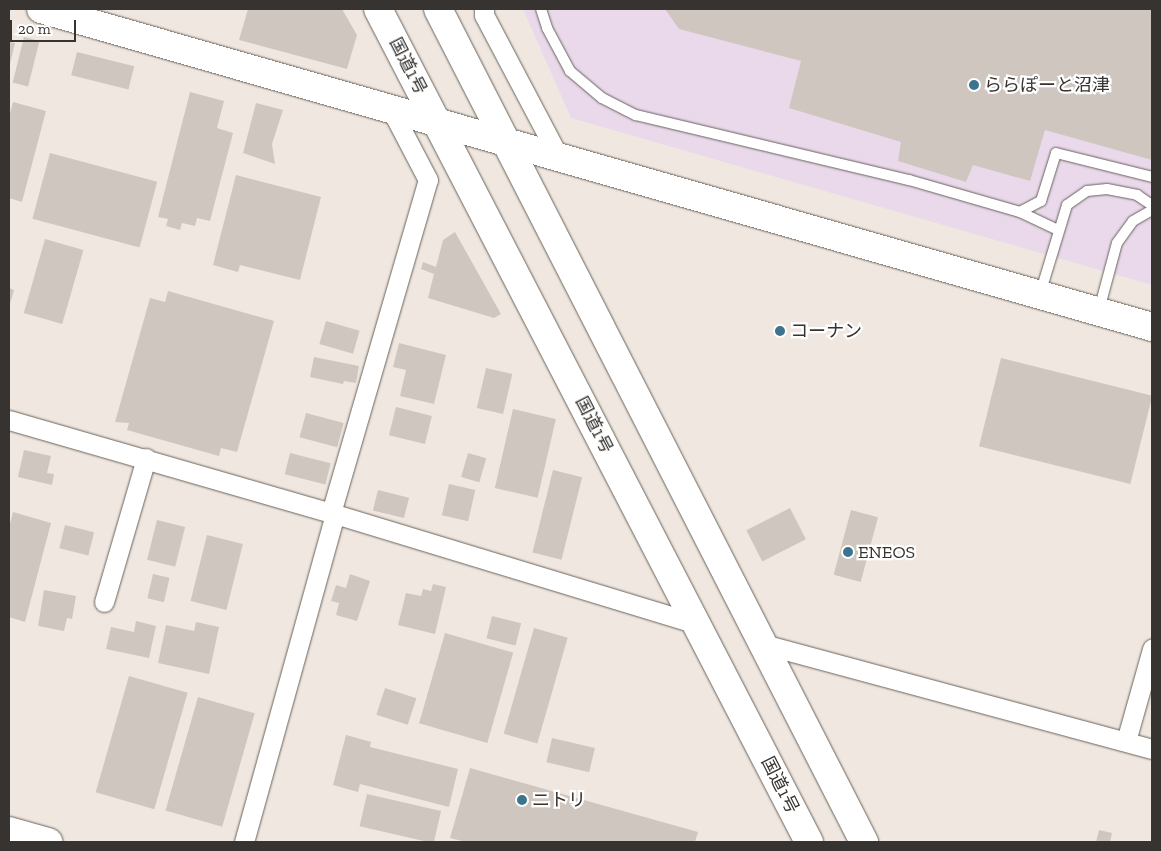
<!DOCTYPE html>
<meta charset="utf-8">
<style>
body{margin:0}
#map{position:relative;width:1161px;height:851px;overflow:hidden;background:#f0e8e0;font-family:"Zilla Slab","Noto Sans JP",serif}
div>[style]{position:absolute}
.commercial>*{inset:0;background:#e9d9eb}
.building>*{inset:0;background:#cfc7bf;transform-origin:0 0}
.roads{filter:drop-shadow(0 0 1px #69625b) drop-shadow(0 0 1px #69625b)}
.lane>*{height:10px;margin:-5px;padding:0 5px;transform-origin:5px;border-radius:5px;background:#fff}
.street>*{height:19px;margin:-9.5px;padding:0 9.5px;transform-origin:9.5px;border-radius:9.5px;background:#fff}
.secondary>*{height:28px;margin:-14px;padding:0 14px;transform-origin:14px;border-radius:14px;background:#fff}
.highway>*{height:28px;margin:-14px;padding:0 14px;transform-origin:14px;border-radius:14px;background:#fff}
.dots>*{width:14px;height:14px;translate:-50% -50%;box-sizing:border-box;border:2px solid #fff;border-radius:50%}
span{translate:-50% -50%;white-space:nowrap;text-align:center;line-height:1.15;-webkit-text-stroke:4.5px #fff;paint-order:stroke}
.street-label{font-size:18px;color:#363330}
.poi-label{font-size:18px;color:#363330}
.left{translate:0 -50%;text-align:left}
.frame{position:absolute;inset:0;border:10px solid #363330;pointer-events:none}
.scale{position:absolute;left:10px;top:20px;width:66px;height:22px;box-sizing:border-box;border:2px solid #363330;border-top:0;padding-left:6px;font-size:15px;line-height:18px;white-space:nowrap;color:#363330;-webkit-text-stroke:4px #fff;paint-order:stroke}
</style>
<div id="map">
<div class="commercial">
<i style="clip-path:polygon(523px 9px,1152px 9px,1152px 285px,571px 118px)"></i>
</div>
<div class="building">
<i style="clip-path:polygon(248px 9px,342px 9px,357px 35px,347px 69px,239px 40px)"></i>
<i style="clip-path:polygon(665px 9px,1152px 9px,1152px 160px,1045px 130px,1030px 181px,973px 165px,966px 182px,898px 161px,901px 142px,789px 108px,801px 61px,679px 29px)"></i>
<i style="left:24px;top:37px;width:16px;height:47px;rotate:14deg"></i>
<i style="clip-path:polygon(9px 42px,15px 43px,9px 68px)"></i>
<i style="left:77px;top:52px;width:59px;height:24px;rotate:14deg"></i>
<i style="clip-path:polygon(190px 92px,224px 101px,217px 128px,233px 133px,210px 221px,197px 218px,195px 226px,182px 223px,180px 230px,166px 226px,168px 219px,158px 217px)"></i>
<i style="clip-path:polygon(13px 102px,46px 111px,22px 202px,9px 198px,9px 117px)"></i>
<i style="clip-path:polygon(256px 103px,283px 110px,272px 144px,275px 164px,243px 153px)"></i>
<i style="left:50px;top:153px;width:111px;height:68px;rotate:15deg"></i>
<i style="clip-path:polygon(236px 175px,321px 197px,300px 280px,240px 265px,238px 272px,213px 265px)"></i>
<i style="clip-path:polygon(455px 232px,501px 314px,494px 318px,428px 298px,434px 274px,421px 269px,423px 262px,436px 267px,443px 240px)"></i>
<i style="left:45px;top:239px;width:40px;height:77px;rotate:16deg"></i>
<i style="clip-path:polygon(9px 288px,14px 290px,9px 307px)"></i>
<i style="clip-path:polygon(168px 291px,274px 321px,237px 452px,221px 448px,219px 456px,127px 430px,129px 423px,115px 422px,150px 298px,165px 302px)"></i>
<i style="left:326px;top:321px;width:35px;height:24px;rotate:16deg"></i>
<i style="clip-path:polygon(399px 343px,446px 355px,434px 404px,400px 396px,406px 370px,393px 367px)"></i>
<i style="clip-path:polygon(314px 357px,359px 366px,356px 383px,344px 381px,343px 384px,310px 377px)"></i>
<i style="left:1001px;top:358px;width:156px;height:91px;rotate:14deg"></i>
<i style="left:486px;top:368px;width:27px;height:41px;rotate:13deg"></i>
<i style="left:396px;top:407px;width:37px;height:29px;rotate:14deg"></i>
<i style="left:513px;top:409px;width:44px;height:81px;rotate:13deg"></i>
<i style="left:306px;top:413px;width:39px;height:25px;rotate:15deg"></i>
<i style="clip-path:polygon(24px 450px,51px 456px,47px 473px,54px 474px,52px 485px,18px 477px)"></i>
<i style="left:290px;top:453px;width:42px;height:22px;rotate:14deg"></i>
<i style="left:468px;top:453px;width:19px;height:25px;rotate:16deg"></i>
<i style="left:553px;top:470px;width:30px;height:85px;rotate:14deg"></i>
<i style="left:449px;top:484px;width:27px;height:32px;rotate:13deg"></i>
<i style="left:378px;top:490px;width:32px;height:21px;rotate:14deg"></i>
<i style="left:790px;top:508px;width:35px;height:49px;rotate:63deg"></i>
<i style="left:851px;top:510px;width:28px;height:67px;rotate:15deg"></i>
<i style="clip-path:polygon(13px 512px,51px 523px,25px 622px,9px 617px,9px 528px)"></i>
<i style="left:157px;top:520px;width:29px;height:41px;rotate:14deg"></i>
<i style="left:65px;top:525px;width:30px;height:24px;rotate:14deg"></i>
<i style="left:207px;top:535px;width:37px;height:68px;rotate:14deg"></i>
<i style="left:153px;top:574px;width:17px;height:25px;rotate:13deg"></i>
<i style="clip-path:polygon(350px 574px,370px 581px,357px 621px,336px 615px,339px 603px,331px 601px,336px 585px,346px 588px)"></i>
<i style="clip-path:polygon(433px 584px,446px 587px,435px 634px,398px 625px,406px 593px,421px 596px,423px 589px,431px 591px)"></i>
<i style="clip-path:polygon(44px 590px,76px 596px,72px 619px,67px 618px,64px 631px,38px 626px)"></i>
<i style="left:492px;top:616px;width:30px;height:23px;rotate:14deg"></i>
<i style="clip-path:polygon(136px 621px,156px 626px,149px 658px,106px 649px,111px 627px,134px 632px)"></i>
<i style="clip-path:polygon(196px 622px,219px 627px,209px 674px,158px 663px,166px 625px,194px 631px)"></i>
<i style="left:534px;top:628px;width:35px;height:110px;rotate:16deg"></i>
<i style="left:445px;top:633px;width:71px;height:94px;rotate:16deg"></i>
<i style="left:129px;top:676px;width:61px;height:121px;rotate:16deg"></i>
<i style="left:385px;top:688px;width:33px;height:28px;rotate:18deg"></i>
<i style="left:198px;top:697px;width:59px;height:118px;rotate:16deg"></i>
<i style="clip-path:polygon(346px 735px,371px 742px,370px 747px,458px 769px,449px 807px,360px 784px,358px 792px,333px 785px)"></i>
<i style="left:552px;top:738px;width:44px;height:25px;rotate:13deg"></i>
<i style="clip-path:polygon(470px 768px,698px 832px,695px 842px,466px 842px,450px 838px)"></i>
<i style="left:367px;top:794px;width:76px;height:33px;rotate:13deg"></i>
<i style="clip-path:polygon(1099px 830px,1112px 833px,1110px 842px,1096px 842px)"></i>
</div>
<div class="roads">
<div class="lane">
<i style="left:541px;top:9px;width:20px;rotate:72deg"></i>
<i style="left:547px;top:28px;width:49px;rotate:61.9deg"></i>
<i style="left:570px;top:71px;width:42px;rotate:40.2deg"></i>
<i style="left:602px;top:98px;width:38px;rotate:27deg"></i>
<i style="left:636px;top:115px;width:281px;rotate:13.4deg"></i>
<i style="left:909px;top:180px;width:116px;rotate:16.1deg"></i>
<i style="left:1020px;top:212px;width:42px;rotate:25.3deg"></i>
<i style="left:1020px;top:212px;width:24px;rotate:-28deg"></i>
<i style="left:1041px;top:201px;width:50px;rotate:-72.6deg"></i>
<i style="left:1056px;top:153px;width:99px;rotate:14deg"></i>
<i style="left:1040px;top:294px;width:93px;rotate:-73.1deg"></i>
<i style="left:1067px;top:205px;width:24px;rotate:-35deg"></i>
<i style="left:1087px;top:191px;width:20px;rotate:-6deg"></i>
<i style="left:1107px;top:189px;width:31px;rotate:11deg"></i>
<i style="left:1137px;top:195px;width:18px;rotate:34deg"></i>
<i style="left:1099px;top:310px;width:69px;rotate:-75deg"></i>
<i style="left:1117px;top:243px;width:27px;rotate:-54deg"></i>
<i style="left:1133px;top:221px;width:22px;rotate:-30deg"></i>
</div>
<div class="street">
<i style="left:484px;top:9px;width:6px;rotate:90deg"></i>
<i style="left:484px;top:15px;width:163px;rotate:62.2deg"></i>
<i style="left:9px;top:420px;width:339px;rotate:16.1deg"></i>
<i style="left:335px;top:514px;width:378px;rotate:16.9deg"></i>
<i style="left:331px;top:513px;width:347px;rotate:-73.8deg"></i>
<i style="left:428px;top:180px;width:78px;rotate:-117.6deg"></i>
<i style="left:104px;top:602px;width:150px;rotate:-73.7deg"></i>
<i style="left:763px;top:644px;width:403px;rotate:15.1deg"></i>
<i style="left:1126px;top:741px;width:96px;rotate:-74.2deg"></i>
<i style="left:244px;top:842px;width:340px;rotate:-74.5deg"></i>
</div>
<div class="secondary">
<i style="left:41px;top:9px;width:1156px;rotate:15.97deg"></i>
<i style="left:9px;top:831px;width:41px;rotate:15.8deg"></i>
</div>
<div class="highway">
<i style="left:378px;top:9px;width:938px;rotate:62.64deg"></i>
<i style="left:438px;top:9px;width:936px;rotate:62.91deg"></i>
</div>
</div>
<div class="dots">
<i style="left:974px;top:85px;background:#3c738e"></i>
<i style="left:780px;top:331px;background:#3c738e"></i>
<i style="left:848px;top:552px;background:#3c738e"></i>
<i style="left:522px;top:800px;background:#3c738e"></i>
</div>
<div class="street-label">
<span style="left:408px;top:66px;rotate:63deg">国道1号</span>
<span style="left:594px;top:425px;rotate:63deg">国道1号</span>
<span style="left:780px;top:785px;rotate:63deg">国道1号</span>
</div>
<div class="poi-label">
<span class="left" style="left:984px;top:85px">ららぽーと沼津</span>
<span class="left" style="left:790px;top:331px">コーナン</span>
<span class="left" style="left:858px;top:552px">ENEOS</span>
<span class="left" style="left:532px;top:800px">ニトリ</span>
</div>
<div class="frame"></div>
<div class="scale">20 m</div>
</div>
